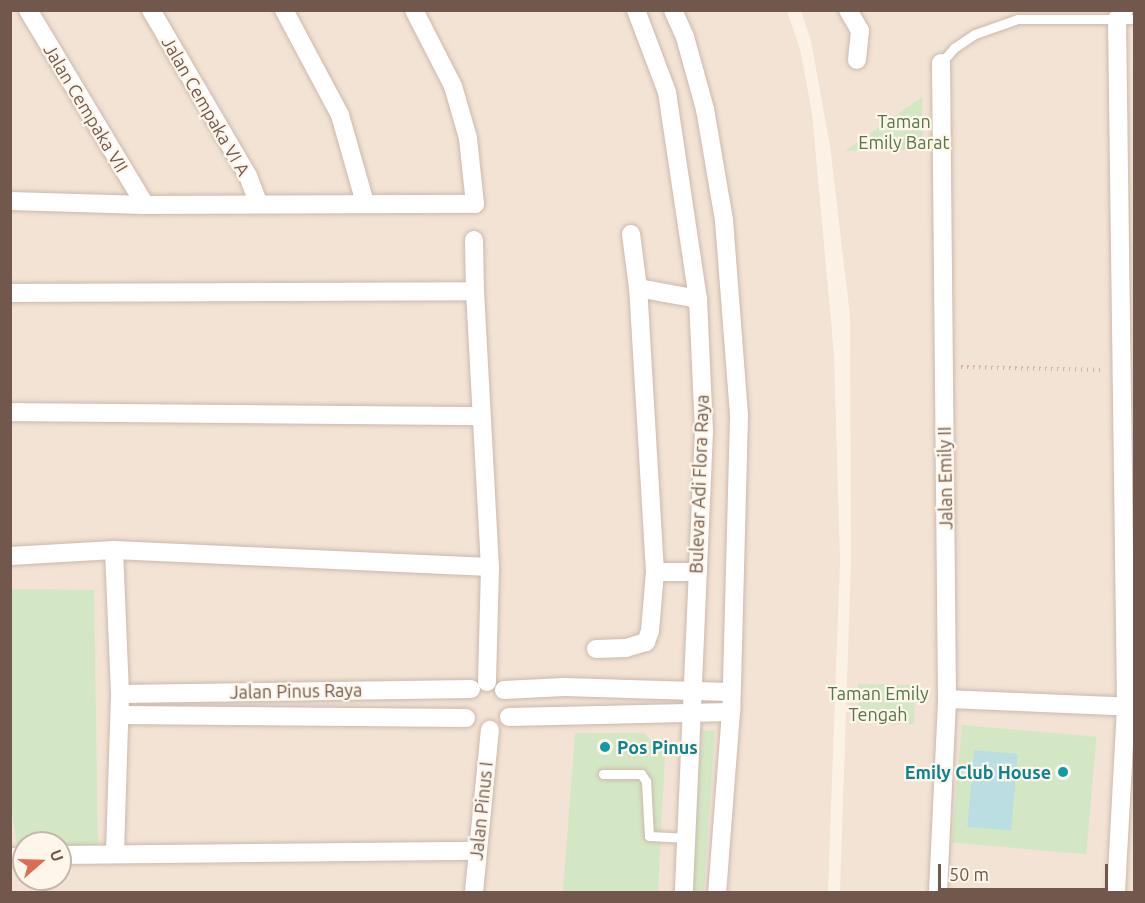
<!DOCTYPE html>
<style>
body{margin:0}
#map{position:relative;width:1145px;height:903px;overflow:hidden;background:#fbf2e5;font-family:Ubuntu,sans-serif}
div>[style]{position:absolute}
.residential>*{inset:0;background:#f2e3d4}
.green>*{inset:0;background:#d4e7c4;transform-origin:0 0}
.water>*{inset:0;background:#bbdee3;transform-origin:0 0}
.path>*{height:4px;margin-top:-2px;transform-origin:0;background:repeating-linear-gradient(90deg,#d3b3a2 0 1.5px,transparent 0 6px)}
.roads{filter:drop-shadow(0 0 2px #ccb9ac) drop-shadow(0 0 2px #ccb9ac)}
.lane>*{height:9px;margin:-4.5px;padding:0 4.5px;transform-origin:4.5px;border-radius:4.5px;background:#fff}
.street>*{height:18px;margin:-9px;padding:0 9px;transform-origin:9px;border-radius:9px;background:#fff}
.dots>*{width:16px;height:16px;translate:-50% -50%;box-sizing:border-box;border:3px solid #fef6eb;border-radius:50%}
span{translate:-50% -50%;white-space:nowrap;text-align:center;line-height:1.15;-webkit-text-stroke:4.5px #fef6eb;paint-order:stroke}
.street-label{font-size:18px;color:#72584c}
.park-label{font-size:18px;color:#574}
.culture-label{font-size:18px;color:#0d838f;font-weight:700}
.left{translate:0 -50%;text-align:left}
.right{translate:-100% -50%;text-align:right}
.frame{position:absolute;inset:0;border:12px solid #72584c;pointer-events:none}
.north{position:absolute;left:12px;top:831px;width:60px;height:60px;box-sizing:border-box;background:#fef6eb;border:2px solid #c6b7ab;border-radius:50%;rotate:70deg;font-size:16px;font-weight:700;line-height:24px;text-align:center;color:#72584c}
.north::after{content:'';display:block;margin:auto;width:21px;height:27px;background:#dd6c52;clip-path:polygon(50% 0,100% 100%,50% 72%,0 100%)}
.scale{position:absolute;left:938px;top:864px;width:170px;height:27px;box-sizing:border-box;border:3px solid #72584c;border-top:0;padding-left:8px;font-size:18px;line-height:21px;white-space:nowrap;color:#72584c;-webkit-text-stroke:4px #fef6eb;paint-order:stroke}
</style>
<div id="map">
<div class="residential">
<i style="clip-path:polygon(evenodd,10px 11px,787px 11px,800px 49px,812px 113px,834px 354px,840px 560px,828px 892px,11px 892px,10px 11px,24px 843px,60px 843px,60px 879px,24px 879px,24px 843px)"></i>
<i style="clip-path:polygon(801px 11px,1134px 11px,1134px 892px,840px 892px,851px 560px,850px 316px,830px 146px,811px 41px)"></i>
</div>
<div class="green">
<i style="clip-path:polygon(922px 97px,923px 150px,845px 151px)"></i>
<i style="clip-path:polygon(10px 589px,94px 590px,98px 852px,60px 853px,60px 843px,24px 843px,24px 854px,18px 854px,10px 797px)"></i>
<i style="left:858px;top:684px;width:57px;height:39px;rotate:1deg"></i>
<i style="left:962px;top:725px;width:135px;height:118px;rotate:5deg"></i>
<i style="left:702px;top:730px;width:13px;height:162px;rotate:4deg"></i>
<i style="clip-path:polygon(575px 733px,644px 733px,665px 755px,658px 892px,563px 892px)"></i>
</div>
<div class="water">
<i style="left:974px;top:750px;width:44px;height:77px;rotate:5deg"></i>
</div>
<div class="path">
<i style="left:961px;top:367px;width:143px;rotate:1.2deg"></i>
</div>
<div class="roads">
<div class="lane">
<i style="left:941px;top:63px;width:20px;rotate:-49deg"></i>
<i style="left:954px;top:48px;width:25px;rotate:-34deg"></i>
<i style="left:975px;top:34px;width:46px;rotate:-19.2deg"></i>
<i style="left:1018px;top:19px;width:116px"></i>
<i style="left:603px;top:774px;width:38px"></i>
<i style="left:641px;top:774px;width:9px;rotate:54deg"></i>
<i style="left:646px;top:781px;width:55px;rotate:86.9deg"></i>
<i style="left:649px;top:836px;width:40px;rotate:2.9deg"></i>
</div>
<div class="street">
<i style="left:28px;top:10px;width:227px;rotate:59deg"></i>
<i style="left:151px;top:10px;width:192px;rotate:59.7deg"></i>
<i style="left:248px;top:176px;width:28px;rotate:69deg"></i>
<i style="left:284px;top:10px;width:119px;rotate:61.9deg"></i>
<i style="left:340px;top:115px;width:91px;rotate:74.1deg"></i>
<i style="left:636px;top:10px;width:88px;rotate:69.3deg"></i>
<i style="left:667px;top:92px;width:209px;rotate:81.5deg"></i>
<i style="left:698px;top:299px;width:132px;rotate:87.4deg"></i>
<i style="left:704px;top:431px;width:461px;rotate:92.5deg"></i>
<i style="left:673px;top:10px;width:30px;rotate:66deg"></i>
<i style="left:685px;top:37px;width:75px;rotate:74.5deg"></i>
<i style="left:705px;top:109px;width:113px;rotate:80.3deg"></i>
<i style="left:724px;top:220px;width:197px;rotate:85.6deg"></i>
<i style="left:739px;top:416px;width:296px;rotate:91.5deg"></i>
<i style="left:731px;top:712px;width:181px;rotate:94.4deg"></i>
<i style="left:848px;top:10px;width:24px;rotate:60deg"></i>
<i style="left:860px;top:31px;width:29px;rotate:96deg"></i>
<i style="left:10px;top:201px;width:135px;rotate:1.7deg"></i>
<i style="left:145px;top:205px;width:330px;rotate:-0.2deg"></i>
<i style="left:475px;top:204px;width:66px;rotate:-96.1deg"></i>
<i style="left:468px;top:138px;width:54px;rotate:-106.1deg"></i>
<i style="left:453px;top:86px;width:85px;rotate:-117.2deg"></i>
<i style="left:631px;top:234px;width:54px;rotate:82.6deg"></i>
<i style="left:474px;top:240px;width:51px;rotate:88.9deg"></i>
<i style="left:10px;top:293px;width:465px;rotate:-0.2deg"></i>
<i style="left:475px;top:291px;width:276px;rotate:86.9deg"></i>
<i style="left:490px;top:567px;width:115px;rotate:91.5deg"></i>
<i style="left:10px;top:412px;width:471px;rotate:0.5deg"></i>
<i style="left:114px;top:550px;width:144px;rotate:87.6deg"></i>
<i style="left:120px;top:694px;width:159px;rotate:91.8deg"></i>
<i style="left:10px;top:556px;width:104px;rotate:-3.3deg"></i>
<i style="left:114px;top:550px;width:376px;rotate:2.6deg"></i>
<i style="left:696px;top:572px;width:41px;rotate:180deg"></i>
<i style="left:655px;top:572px;width:285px;rotate:-93.4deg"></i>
<i style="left:638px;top:288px;width:61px;rotate:10.4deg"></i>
<i style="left:596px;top:649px;width:30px;rotate:-2deg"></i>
<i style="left:626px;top:648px;width:21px;rotate:-17deg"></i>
<i style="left:646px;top:642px;width:12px;rotate:-70deg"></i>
<i style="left:650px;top:631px;width:59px;rotate:-85.2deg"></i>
<i style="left:504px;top:690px;width:60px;rotate:-2.9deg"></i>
<i style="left:564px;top:687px;width:166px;rotate:1.7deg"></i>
<i style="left:120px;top:694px;width:351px;rotate:-0.8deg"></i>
<i style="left:947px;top:699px;width:187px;rotate:2.4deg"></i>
<i style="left:120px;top:715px;width:346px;rotate:0.5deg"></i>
<i style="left:509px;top:717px;width:222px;rotate:-1.3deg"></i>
<i style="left:60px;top:855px;width:415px;rotate:-0.6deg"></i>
<i style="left:10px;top:857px;width:14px"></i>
<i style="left:474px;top:892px;width:163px;rotate:-84.4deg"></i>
<i style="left:938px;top:892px;width:193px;rotate:-87.3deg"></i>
<i style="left:947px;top:699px;width:636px;rotate:-90.54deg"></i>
<i style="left:1116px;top:892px;width:186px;rotate:-86.9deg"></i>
<i style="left:1126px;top:706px;width:687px;rotate:-90.75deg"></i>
<i style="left:1117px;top:19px;width:11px;rotate:-52deg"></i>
</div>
</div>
<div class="dots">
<i style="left:605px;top:747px;background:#0f9aa8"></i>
<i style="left:1063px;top:772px;background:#0f9aa8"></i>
</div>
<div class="street-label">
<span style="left:206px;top:106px;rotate:60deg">Jalan Cempaka VI A</span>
<span style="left:86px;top:108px;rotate:59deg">Jalan Cempaka VII</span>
<span style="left:945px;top:478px;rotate:-91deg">Jalan Emily II</span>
<span style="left:699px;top:484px;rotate:-88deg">Bulevar Adi Flora Raya</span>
<span style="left:296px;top:691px;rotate:-1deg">Jalan Pinus Raya</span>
<span style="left:481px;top:811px;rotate:-84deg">Jalan Pinus I</span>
</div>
<div class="park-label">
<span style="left:904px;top:132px">Taman<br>Emily Barat</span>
<span style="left:878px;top:704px">Taman Emily<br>Tengah</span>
</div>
<div class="culture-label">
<span class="left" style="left:617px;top:747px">Pos Pinus</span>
<span class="right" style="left:1051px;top:772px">Emily Club House</span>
</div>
<div class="frame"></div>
<div class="north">U</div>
<div class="scale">50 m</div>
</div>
